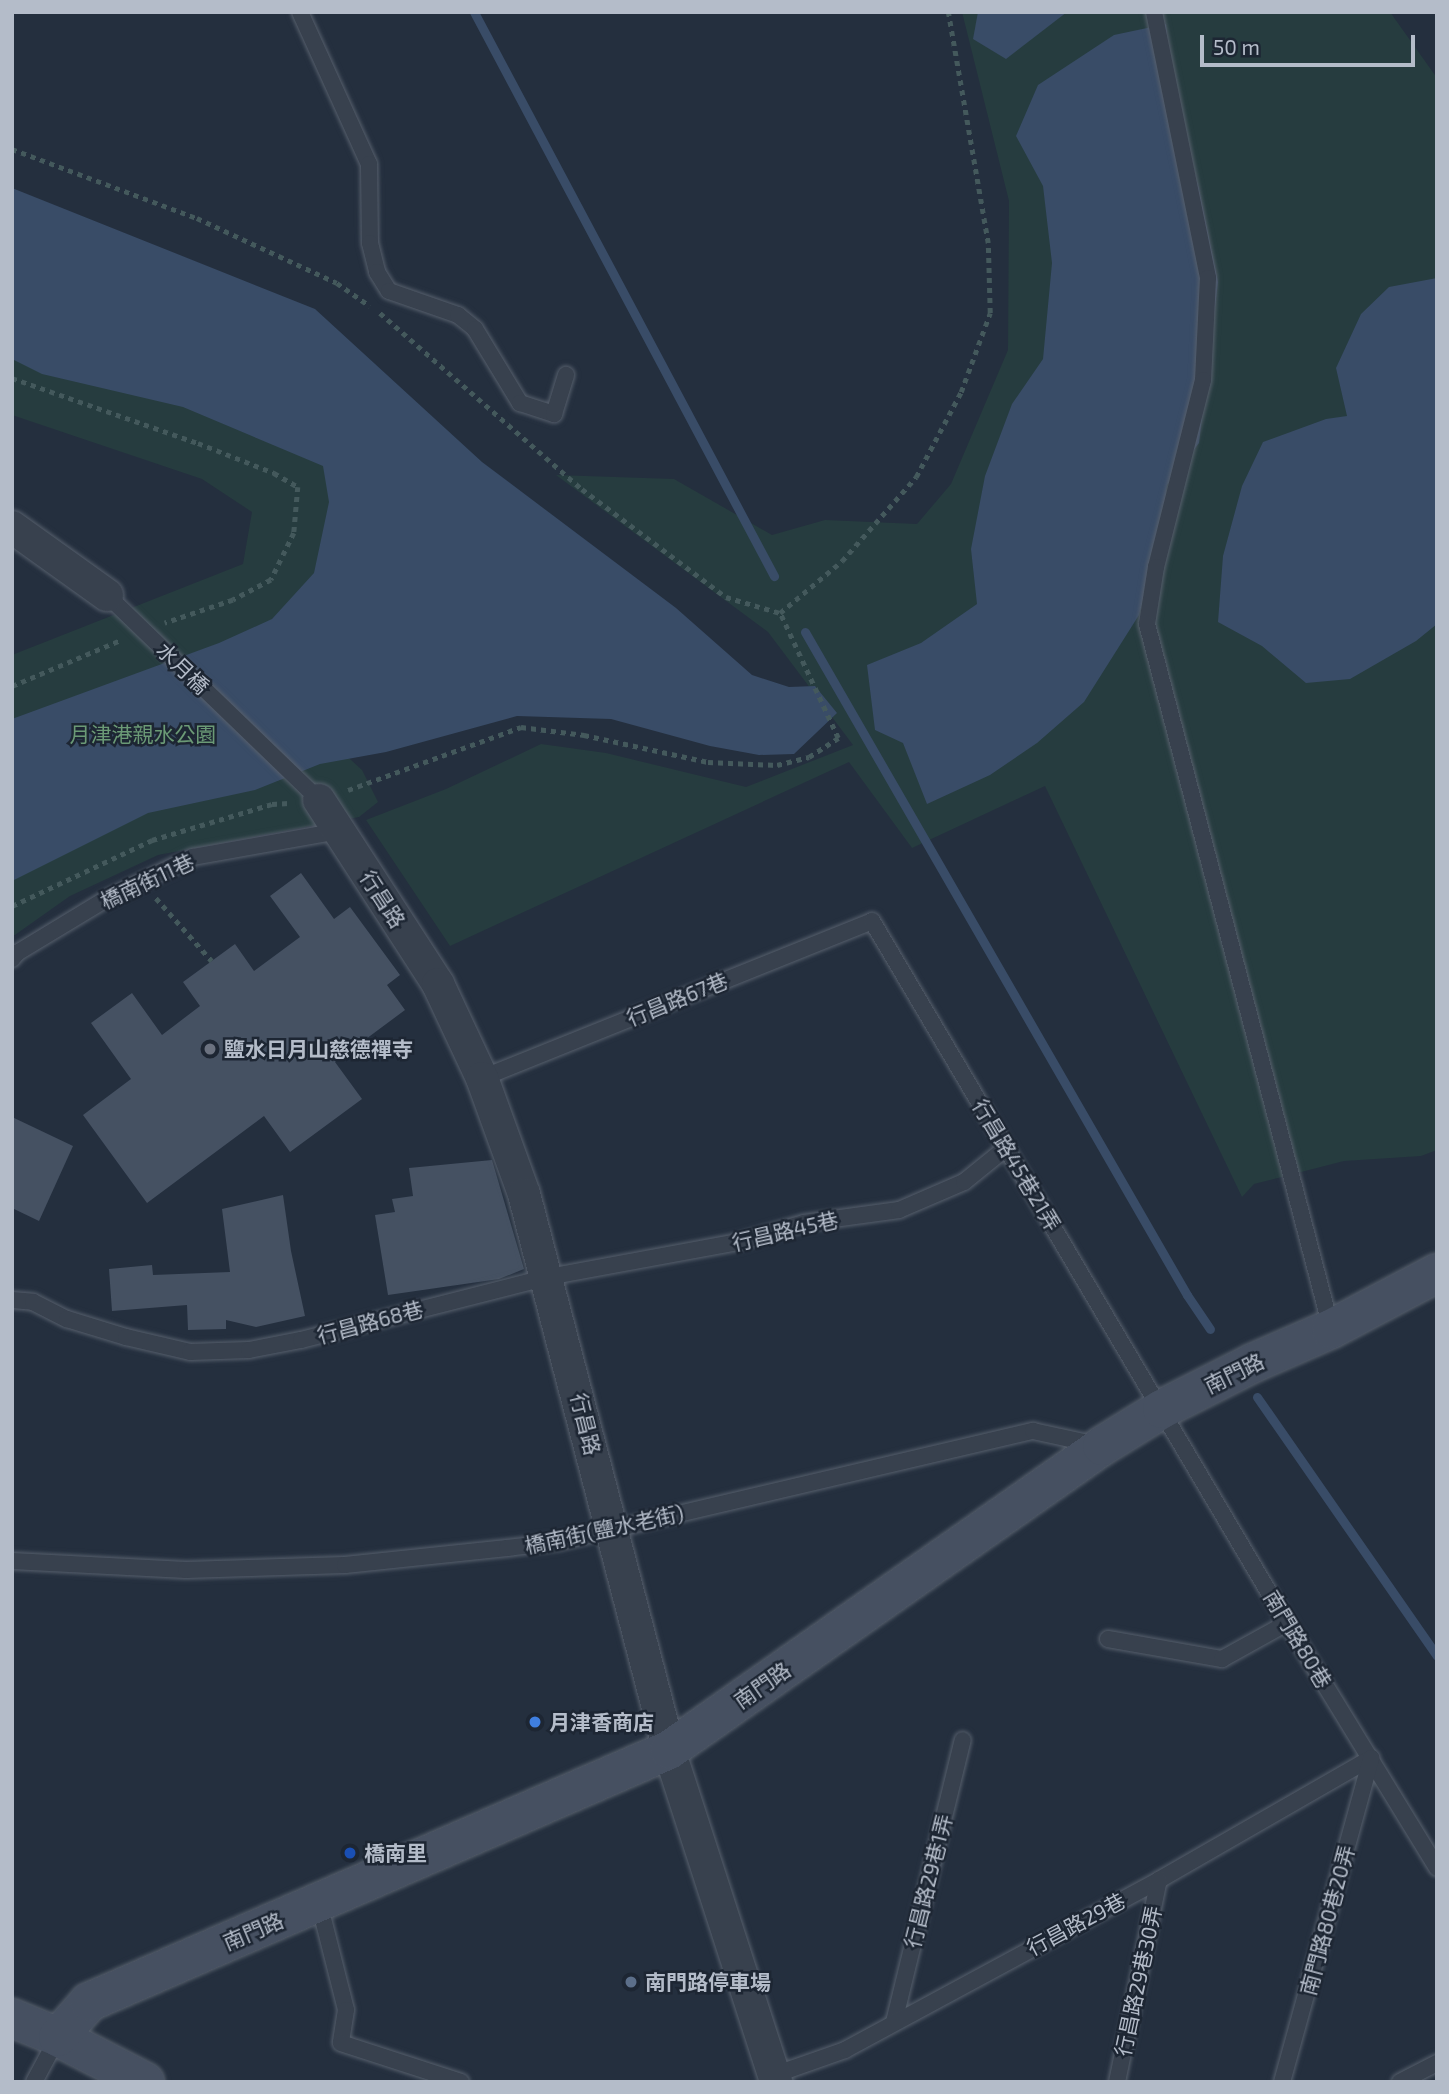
<!DOCTYPE html>
<meta charset="utf-8">
<style>
body{margin:0}
#map{position:relative;width:1449px;height:2094px;overflow:hidden;background:#242f3e;font-family:"Exo 2","Noto Sans TC",sans-serif}
div>[style]{position:absolute}
.green>*{inset:0;background:#263c3f}
.water>*{inset:0;background:#394c67}
.stream>*{height:9px;margin:-4.5px;padding:0 4.5px;transform-origin:4.5px;border-radius:4.5px;background:#394c67}
.building>*{inset:0;background:#455162}
.path>*{height:4.5px;margin-top:-2.25px;transform-origin:0;background:repeating-linear-gradient(90deg,#44595c 0 5px,transparent 0 10px)}
.roads{filter:drop-shadow(0 0 2px #565f6c) drop-shadow(0 0 2px #565f6c)}
.lane>*{height:16px;margin:-8px;padding:0 8px;transform-origin:8px;border-radius:8px;background:#38414e}
.street>*{height:32px;margin:-16px;padding:0 16px;transform-origin:16px;border-radius:16px;background:#38414e}
.secondary>*{height:38px;margin:-19px;padding:0 19px;transform-origin:19px;border-radius:19px;background:#465061}
.dots>*{width:19px;height:19px;translate:-50% -50%;box-sizing:border-box;border:4px solid #1d2633;border-radius:50%}
span{translate:-50% -50%;white-space:nowrap;text-align:center;line-height:1.15;-webkit-text-stroke:5px #1d2633;paint-order:stroke}
.street-label{font-size:21px;color:#b4bcc9}
.park-label{font-size:21px;color:#6b9a76}
.poi-label{font-size:21px;color:#b4bcc9;font-weight:700}
.left{translate:0 -50%;text-align:left}
.frame{position:absolute;inset:0;border:14px solid #b4bcc9;pointer-events:none}
.scale{position:absolute;left:1200px;top:35px;width:215px;height:32px;box-sizing:border-box;border:4px solid #b4bcc9;border-top:0;padding-left:9px;font-size:21px;line-height:24px;white-space:nowrap;color:#b4bcc9;-webkit-text-stroke:5px #1d2633;paint-order:stroke}
</style>
<div id="map">
<div class="green">
<i style="clip-path:polygon(962px 12px,1390px 12px,1437px 78px,1437px 1150px,1421px 1156px,1344px 1161px,1254px 1184px,1242px 1197px,1045px 786px,912px 848px,849px 762px,450px 946px,366px 820px,446px 789px,541px 744px,606px 753px,746px 787px,853px 745px,768px 632px,556px 475px,674px 479px,772px 535px,825px 520px,917px 524px,951px 484px,1008px 350px,1009px 201px)"></i>
<i style="clip-path:polygon(12px 298px,331px 434px,333px 568px,233px 652px,362px 770px,378px 802px,359px 817px,158px 855px,70px 896px,12px 937px,12px 655px,243px 564px,252px 512px,202px 479px,12px 415px)"></i>
</div>
<div class="water">
<i style="clip-path:polygon(978px 12px,1067px 12px,1006px 59px,973px 39px)"></i>
<i style="clip-path:polygon(1166px 24px,1172px 90px,1199px 189px,1218px 282px,1199px 443px,1167px 485px,1163px 525px,1139px 615px,1084px 702px,1037px 743px,990px 775px,927px 804px,903px 743px,875px 730px,867px 665px,921px 643px,977px 604px,971px 549px,985px 476px,1012px 404px,1043px 359px,1052px 263px,1043px 186px,1016px 136px,1038px 85px,1114px 35px)"></i>
<i style="clip-path:polygon(12px 188px,315px 309px,482px 462px,676px 608px,752px 675px,789px 687px,815px 686px,837px 713px,794px 754px,759px 755px,710px 746px,611px 719px,517px 716px,386px 752px,320px 764px,255px 790px,148px 813px,12px 881px,12px 719px,219px 643px,272px 619px,314px 573px,329px 502px,323px 466px,183px 407px,42px 374px,12px 359px)"></i>
<i style="clip-path:polygon(1437px 278px,1437px 624px,1416px 641px,1350px 679px,1306px 683px,1262px 646px,1218px 622px,1223px 556px,1242px 486px,1263px 442px,1326px 419px,1347px 416px,1336px 368px,1361px 314px,1389px 287px)"></i>
</div>
<div class="stream">
<i style="left:474px;top:12px;width:639px;rotate:61.99deg"></i>
<i style="left:805px;top:632px;width:765px;rotate:60.05deg"></i>
<i style="left:1187px;top:1295px;width:41px;rotate:55.9deg"></i>
<i style="left:1257px;top:1397px;width:315px;rotate:55.2deg"></i>
</div>
<div class="building">
<i style="clip-path:polygon(301px 873px,334px 919px,350px 907px,400px 975px,387px 985px,405px 1010px,335px 1062px,362px 1099px,290px 1152px,264px 1116px,147px 1203px,83px 1115px,131px 1079px,91px 1023px,132px 993px,162px 1035px,200px 1006px,183px 982px,235px 944px,254px 971px,300px 937px,270px 896px)"></i>
<i style="clip-path:polygon(12px 1117px,73px 1146px,39px 1221px,12px 1208px)"></i>
<i style="clip-path:polygon(492px 1160px,524px 1269px,499px 1279px,388px 1295px,375px 1215px,395px 1212px,392px 1199px,413px 1196px,409px 1168px)"></i>
<i style="clip-path:polygon(283px 1195px,291px 1251px,305px 1316px,256px 1327px,226px 1320px,226px 1329px,188px 1330px,187px 1305px,112px 1311px,109px 1269px,152px 1265px,153px 1275px,230px 1272px,222px 1209px)"></i>
</div>
<div class="path">
<i style="left:12px;top:149px;width:197px;rotate:20.5deg"></i>
<i style="left:197px;top:218px;width:154px;rotate:24.9deg"></i>
<i style="left:337px;top:283px;width:40px;rotate:34.9deg"></i>
<i style="left:380px;top:313px;width:268px;rotate:41.1deg"></i>
<i style="left:582px;top:489px;width:180px;rotate:36.9deg"></i>
<i style="left:726px;top:597px;width:56px;rotate:16.5deg"></i>
<i style="left:780px;top:613px;width:81px;rotate:-40deg"></i>
<i style="left:842px;top:561px;width:112px;rotate:-48.6deg"></i>
<i style="left:916px;top:477px;width:96px;rotate:-62.1deg"></i>
<i style="left:961px;top:392px;width:84px;rotate:-69.8deg"></i>
<i style="left:990px;top:313px;width:70px;rotate:-91.6deg"></i>
<i style="left:988px;top:243px;width:234px;rotate:-99.8deg"></i>
<i style="left:12px;top:378px;width:197px;rotate:19.3deg"></i>
<i style="left:198px;top:443px;width:82px;rotate:21.5deg"></i>
<i style="left:274px;top:473px;width:28px;rotate:30deg"></i>
<i style="left:298px;top:487px;width:46px;rotate:95deg"></i>
<i style="left:294px;top:533px;width:52px;rotate:116.1deg"></i>
<i style="left:271px;top:580px;width:43px;rotate:152.2deg"></i>
<i style="left:233px;top:600px;width:72px;rotate:161.3deg"></i>
<i style="left:12px;top:686px;width:118px;rotate:-22.9deg"></i>
<i style="left:348px;top:790px;width:184px;rotate:-20deg"></i>
<i style="left:521px;top:727px;width:64px;rotate:7.2deg"></i>
<i style="left:584px;top:735px;width:127px;rotate:12.3deg"></i>
<i style="left:708px;top:762px;width:69px;rotate:2.5deg"></i>
<i style="left:777px;top:765px;width:33px;rotate:-14deg"></i>
<i style="left:809px;top:757px;width:35px;rotate:-33deg"></i>
<i style="left:838px;top:738px;width:138px;rotate:-114.9deg"></i>
<i style="left:156px;top:898px;width:84px;rotate:48.4deg"></i>
<i style="left:12px;top:906px;width:155px;rotate:-25.2deg"></i>
<i style="left:152px;top:840px;width:125px;rotate:-16.7deg"></i>
<i style="left:272px;top:804px;width:17px;rotate:-3deg"></i>
</div>
<div class="roads">
<div class="lane">
<i style="left:300px;top:12px;width:167px;rotate:65.6deg"></i>
<i style="left:369px;top:164px;width:79px;rotate:89.3deg"></i>
<i style="left:370px;top:243px;width:30px;rotate:76deg"></i>
<i style="left:377px;top:272px;width:22px;rotate:58deg"></i>
<i style="left:389px;top:291px;width:73px;rotate:19.2deg"></i>
<i style="left:458px;top:315px;width:22px;rotate:39deg"></i>
<i style="left:475px;top:329px;width:87px;rotate:58.7deg"></i>
<i style="left:520px;top:403px;width:36px;rotate:18deg"></i>
<i style="left:554px;top:414px;width:41px;rotate:-72.9deg"></i>
<i style="left:1154px;top:12px;width:271px;rotate:78.5deg"></i>
<i style="left:1208px;top:278px;width:102px;rotate:92.8deg"></i>
<i style="left:1203px;top:380px;width:193px;rotate:104.1deg"></i>
<i style="left:1156px;top:567px;width:58px;rotate:99deg"></i>
<i style="left:1147px;top:624px;width:728px;rotate:75.35deg"></i>
<i style="left:107px;top:595px;width:295px;rotate:44deg"></i>
<i style="left:12px;top:959px;width:8px;rotate:-50deg"></i>
<i style="left:17px;top:953px;width:104px;rotate:-31.2deg"></i>
<i style="left:106px;top:899px;width:97px;rotate:-25.8deg"></i>
<i style="left:193px;top:857px;width:148px;rotate:-10.1deg"></i>
<i style="left:482px;top:1078px;width:420px;rotate:-21.9deg"></i>
<i style="left:872px;top:921px;width:815px;rotate:59.41deg"></i>
<i style="left:1287px;top:1623px;width:287px;rotate:58.5deg"></i>
<i style="left:12px;top:1300px;width:21px;rotate:5deg"></i>
<i style="left:33px;top:1302px;width:38px;rotate:27deg"></i>
<i style="left:67px;top:1319px;width:62px;rotate:17deg"></i>
<i style="left:126px;top:1337px;width:66px;rotate:13.2deg"></i>
<i style="left:190px;top:1352px;width:59px;rotate:-1.9deg"></i>
<i style="left:249px;top:1350px;width:53px;rotate:-10.9deg"></i>
<i style="left:301px;top:1340px;width:255px;rotate:-14.3deg"></i>
<i style="left:548px;top:1277px;width:194px;rotate:-10.4deg"></i>
<i style="left:739px;top:1242px;width:68px;rotate:-16.3deg"></i>
<i style="left:804px;top:1223px;width:96px;rotate:-7.8deg"></i>
<i style="left:899px;top:1210px;width:71px;rotate:-23.3deg"></i>
<i style="left:964px;top:1182px;width:54px;rotate:-39deg"></i>
<i style="left:12px;top:1561px;width:174px;rotate:3deg"></i>
<i style="left:186px;top:1570px;width:159px;rotate:-1.8deg"></i>
<i style="left:345px;top:1565px;width:163px;rotate:-6deg"></i>
<i style="left:507px;top:1548px;width:52px;rotate:-6.6deg"></i>
<i style="left:559px;top:1542px;width:487px;rotate:-13.2deg"></i>
<i style="left:1033px;top:1431px;width:66px;rotate:12.3deg"></i>
<i style="left:1108px;top:1639px;width:116px;rotate:10deg"></i>
<i style="left:1222px;top:1659px;width:74px;rotate:-29deg"></i>
<i style="left:319px;top:1903px;width:110px;rotate:75.8deg"></i>
<i style="left:346px;top:2010px;width:33px;rotate:99deg"></i>
<i style="left:341px;top:2043px;width:126px;rotate:18deg"></i>
<i style="left:894px;top:2022px;width:290px;rotate:-76.3deg"></i>
<i style="left:774px;top:2075px;width:75px;rotate:-19.4deg"></i>
<i style="left:845px;top:2050px;width:357px;rotate:-28.4deg"></i>
<i style="left:1159px;top:1880px;width:245px;rotate:-29.9deg"></i>
<i style="left:34px;top:2082px;width:51px;rotate:-61.9deg"></i>
<i style="left:1117px;top:2082px;width:206px;rotate:-78.3deg"></i>
<i style="left:1282px;top:2082px;width:336px;rotate:-74.6deg"></i>
<i style="left:1400px;top:2082px;width:42px;rotate:-27.2deg"></i>
</div>
<div class="street">
<i style="left:12px;top:527px;width:117px;rotate:35.6deg"></i>
<i style="left:319px;top:800px;width:219px;rotate:57.1deg"></i>
<i style="left:438px;top:984px;width:104px;rotate:64.9deg"></i>
<i style="left:482px;top:1078px;width:123px;rotate:70.1deg"></i>
<i style="left:524px;top:1194px;width:575px;rotate:75.38deg"></i>
<i style="left:669px;top:1750px;width:349px;rotate:72.1deg"></i>
</div>
<div class="secondary">
<i style="left:12px;top:2018px;width:50px;rotate:22.4deg"></i>
<i style="left:58px;top:2037px;width:98px;rotate:27.3deg"></i>
<i style="left:58px;top:2037px;width:47px;rotate:-48.5deg"></i>
<i style="left:89px;top:2002px;width:632px;rotate:-23.48deg"></i>
<i style="left:669px;top:1750px;width:529px;rotate:-35.07deg"></i>
<i style="left:1102px;top:1446px;width:70px;rotate:-31.7deg"></i>
<i style="left:1162px;top:1409px;width:102px;rotate:-26.8deg"></i>
<i style="left:1253px;top:1363px;width:85px;rotate:-23.6deg"></i>
<i style="left:1331px;top:1329px;width:120px;rotate:-27.8deg"></i>
</div>
</div>
<div class="dots">
<i style="left:210px;top:1049px;background:#6b7280"></i>
<i style="left:535px;top:1722px;background:#3f7fe0"></i>
<i style="left:350px;top:1853px;background:#1a4fb4"></i>
<i style="left:631px;top:1982px;background:#5c6f8a"></i>
</div>
<div class="street-label">
<span style="left:183px;top:668px;rotate:44deg">水月橋</span>
<span style="left:147px;top:881px;rotate:-25deg">橋南街11巷</span>
<span style="left:383px;top:899px;rotate:57deg">行昌路</span>
<span style="left:677px;top:999px;rotate:-22deg">行昌路67巷</span>
<span style="left:1017px;top:1165px;rotate:59deg">行昌路45巷21弄</span>
<span style="left:785px;top:1231px;rotate:-13deg">行昌路45巷</span>
<span style="left:370px;top:1322px;rotate:-15deg">行昌路68巷</span>
<span style="left:1234px;top:1373px;rotate:-26deg">南門路</span>
<span style="left:586px;top:1424px;rotate:76deg">行昌路</span>
<span style="left:604px;top:1529px;rotate:-12deg">橋南街(鹽水老街)</span>
<span style="left:1298px;top:1639px;rotate:59deg">南門路80巷</span>
<span style="left:762px;top:1685px;rotate:-35deg">南門路</span>
<span style="left:928px;top:1881px;rotate:-76deg">行昌路29巷1弄</span>
<span style="left:1327px;top:1920px;rotate:-75deg">南門路80巷20弄</span>
<span style="left:1076px;top:1924px;rotate:-28deg">行昌路29巷</span>
<span style="left:253px;top:1931px;rotate:-23deg">南門路</span>
<span style="left:1138px;top:1981px;rotate:-78deg">行昌路29巷30弄</span>
</div>
<div class="park-label">
<span style="left:143px;top:734px">月津港親水公園</span>
</div>
<div class="poi-label">
<span class="left" style="left:224px;top:1049px">鹽水日月山慈德禪寺</span>
<span class="left" style="left:549px;top:1722px">月津香商店</span>
<span class="left" style="left:364px;top:1853px">橋南里</span>
<span class="left" style="left:645px;top:1982px">南門路停車場</span>
</div>
<div class="frame"></div>
<div class="scale">50 m</div>
</div>
